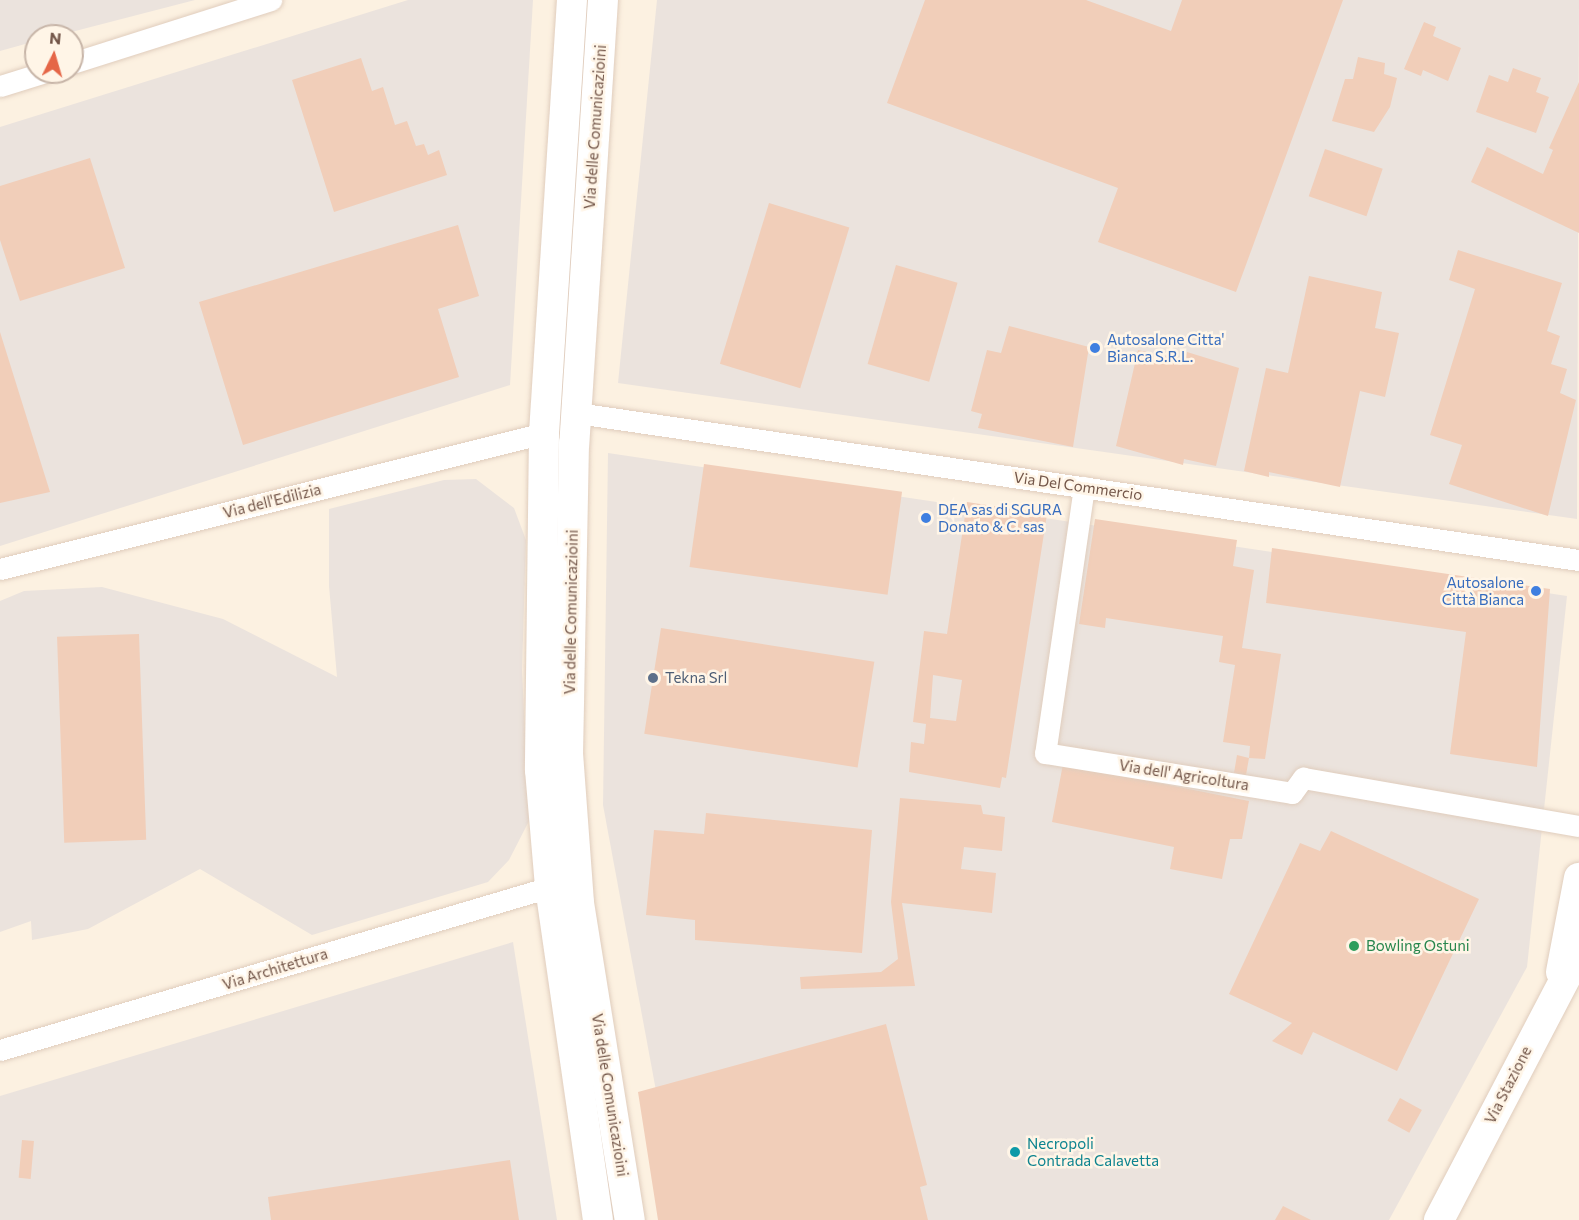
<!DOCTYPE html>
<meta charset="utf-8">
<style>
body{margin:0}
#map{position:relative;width:1579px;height:1220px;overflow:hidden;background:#fcf1e1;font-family:Commissioner,sans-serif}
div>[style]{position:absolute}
.industrial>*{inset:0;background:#ebe3dd}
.building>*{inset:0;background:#f1ceb9;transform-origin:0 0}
.roads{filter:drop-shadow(0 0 2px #e0cdbd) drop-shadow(0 0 2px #e0cdbd)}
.street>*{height:21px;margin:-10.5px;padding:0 10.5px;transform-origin:10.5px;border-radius:10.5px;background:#fff}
.secondary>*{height:30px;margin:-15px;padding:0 15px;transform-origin:15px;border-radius:15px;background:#fff}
.dots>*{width:16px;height:16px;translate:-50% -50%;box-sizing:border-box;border:3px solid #fff5e7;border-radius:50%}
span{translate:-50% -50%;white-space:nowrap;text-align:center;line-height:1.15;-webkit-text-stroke:5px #fff5e7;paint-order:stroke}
.street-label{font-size:15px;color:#735649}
.shop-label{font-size:15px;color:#366cbe}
.left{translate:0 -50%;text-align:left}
.right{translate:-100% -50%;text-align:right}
.service-label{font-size:15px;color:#4e5e75}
.leisure-label{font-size:15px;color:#27864d}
.culture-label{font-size:15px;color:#0d838f}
.north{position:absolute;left:24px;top:24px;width:60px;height:60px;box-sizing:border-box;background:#fff5e7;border:2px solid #c7b5a8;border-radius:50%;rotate:5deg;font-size:16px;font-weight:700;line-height:24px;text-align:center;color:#735649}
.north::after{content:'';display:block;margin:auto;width:21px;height:27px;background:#e56647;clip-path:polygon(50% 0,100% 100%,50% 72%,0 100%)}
</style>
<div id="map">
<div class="industrial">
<i style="clip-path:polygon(0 0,195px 0,56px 36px,36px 36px,36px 41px,0 51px)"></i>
<i style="clip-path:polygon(408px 0,533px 0,510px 385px,0 546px,0 127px)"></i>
<i style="clip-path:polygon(657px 0,1579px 0,1577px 519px,618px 383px)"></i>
<i style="clip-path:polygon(608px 453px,1567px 596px,1527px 967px,1389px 1220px,680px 1220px,603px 805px)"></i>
<i style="clip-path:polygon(476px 479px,514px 508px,526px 540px,522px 670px,529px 821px,509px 860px,488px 882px,312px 935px,200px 869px,88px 929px,32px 940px,31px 921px,0 932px,0 601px,24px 591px,102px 587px,223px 619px,337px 677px,329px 586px,329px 509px,444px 480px)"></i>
<i style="clip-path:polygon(513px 942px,557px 1220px,0 1220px,0 1096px)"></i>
</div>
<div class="building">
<i style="clip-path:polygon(925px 0,1086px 0,1171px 31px,1182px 0,1343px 0,1236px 292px,1098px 242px,1118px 188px,887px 103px)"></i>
<i style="clip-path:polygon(1424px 22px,1436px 27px,1433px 36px,1461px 48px,1448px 81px,1423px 70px,1421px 76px,1404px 69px)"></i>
<i style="clip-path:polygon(1358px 57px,1385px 63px,1384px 74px,1397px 78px,1390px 107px,1374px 132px,1332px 121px,1345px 79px,1353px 79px)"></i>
<i style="clip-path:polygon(361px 58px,372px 91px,383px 87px,395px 125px,407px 121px,416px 146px,424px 144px,428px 155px,439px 150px,447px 175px,334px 212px,292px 80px)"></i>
<i style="clip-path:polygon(1513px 68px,1541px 78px,1536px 92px,1549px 97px,1536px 133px,1476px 112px,1489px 75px,1508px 82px)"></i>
<i style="clip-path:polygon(1579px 82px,1579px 233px,1471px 182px,1487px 147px,1543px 174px,1553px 150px,1549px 148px)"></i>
<i style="left:1325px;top:149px;width:61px;height:50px;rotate:19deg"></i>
<i style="clip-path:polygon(90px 158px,125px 268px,20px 301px,0 240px,0 186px)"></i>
<i style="left:769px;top:203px;width:84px;height:168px;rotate:17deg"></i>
<i style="clip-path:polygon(458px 225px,479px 296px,438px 309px,459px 377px,243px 445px,199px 302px)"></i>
<i style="clip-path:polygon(1458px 250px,1562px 283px,1547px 331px,1560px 336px,1551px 364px,1567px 369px,1560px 393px,1576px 400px,1548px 516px,1449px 484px,1462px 445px,1430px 435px,1475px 289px,1449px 280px)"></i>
<i style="left:896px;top:265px;width:64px;height:103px;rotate:16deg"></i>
<i style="clip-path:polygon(1309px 276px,1382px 292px,1375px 328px,1399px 333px,1385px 397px,1360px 391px,1340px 487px,1269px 472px,1269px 477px,1244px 471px,1266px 368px,1288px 373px)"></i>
<i style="clip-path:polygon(1009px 326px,1089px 347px,1073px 447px,978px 428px,982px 414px,971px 411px,987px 350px,1001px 353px)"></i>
<i style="clip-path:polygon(0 332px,50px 492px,0 503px)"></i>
<i style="clip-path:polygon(1138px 350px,1185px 361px,1187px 352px,1239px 368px,1216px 466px,1184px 459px,1183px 465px,1116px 446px)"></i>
<i style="left:704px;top:464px;width:200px;height:104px;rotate:8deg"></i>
<i style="clip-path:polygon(evenodd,967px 502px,1047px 514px,1006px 778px,1002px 777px,1000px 788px,909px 772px,911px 742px,924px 744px,926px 724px,913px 722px,924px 631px,947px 634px,967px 502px,933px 675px,962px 680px,956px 721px,930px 718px,933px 675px)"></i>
<i style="clip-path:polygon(1095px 519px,1237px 540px,1233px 566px,1254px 570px,1242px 648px,1281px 654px,1265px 759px,1249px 758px,1246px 775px,1234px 773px,1237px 755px,1249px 758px,1250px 746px,1223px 742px,1235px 665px,1219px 662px,1223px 636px,1106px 618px,1105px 628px,1079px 624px)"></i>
<i style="clip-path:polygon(1272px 548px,1550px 589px,1537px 767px,1450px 754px,1466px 632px,1266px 603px)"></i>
<i style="left:661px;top:628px;width:216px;height:107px;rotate:9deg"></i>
<i style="left:139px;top:634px;width:206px;height:82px;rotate:88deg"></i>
<i style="clip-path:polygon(1063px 764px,1249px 801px,1242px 839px,1230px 839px,1222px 879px,1170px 869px,1174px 847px,1052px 822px)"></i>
<i style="clip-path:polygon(900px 798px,981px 805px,983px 814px,1005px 817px,1002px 851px,964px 847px,961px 869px,996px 873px,992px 913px,902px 903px,915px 986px,801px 989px,800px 977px,881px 972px,898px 959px,891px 902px)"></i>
<i style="clip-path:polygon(706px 813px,872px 830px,862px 953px,695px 940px,695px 920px,646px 915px,654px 830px,704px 834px)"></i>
<i style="clip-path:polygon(1331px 831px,1479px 899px,1397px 1071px,1313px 1032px,1302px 1055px,1272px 1041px,1292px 1023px,1229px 994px,1300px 843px,1320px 851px)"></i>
<i style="clip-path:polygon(886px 1024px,927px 1185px,920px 1187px,928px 1220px,658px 1220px,638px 1092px)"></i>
<i style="left:1400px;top:1098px;width:25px;height:26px;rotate:29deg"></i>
<i style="left:22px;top:1140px;width:12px;height:38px;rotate:5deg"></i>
<i style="clip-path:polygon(510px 1160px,519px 1220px,271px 1220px,268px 1197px)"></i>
<i style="clip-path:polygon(1283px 1206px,1311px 1220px,1275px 1220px)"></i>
</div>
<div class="roads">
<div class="street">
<i style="left:72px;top:63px;width:209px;rotate:-17.6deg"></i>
<i style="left:0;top:86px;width:47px;rotate:-17.3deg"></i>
<i style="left:577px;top:413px;width:1013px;rotate:8.35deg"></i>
<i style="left:1084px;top:487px;width:269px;rotate:98.3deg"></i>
<i style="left:1045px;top:753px;width:250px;rotate:9.2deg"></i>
<i style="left:1292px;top:793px;width:19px;rotate:-54deg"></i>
<i style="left:1303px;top:778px;width:280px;rotate:9.9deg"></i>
<i style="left:0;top:569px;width:561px;rotate:-14.04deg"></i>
<i style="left:0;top:1050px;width:574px;rotate:-16.51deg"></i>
</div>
<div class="secondary">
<i style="left:572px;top:0;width:434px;rotate:93.7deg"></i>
<i style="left:544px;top:433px;width:337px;rotate:90.7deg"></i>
<i style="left:540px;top:770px;width:117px;rotate:85.1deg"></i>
<i style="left:550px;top:887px;width:336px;rotate:81.8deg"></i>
<i style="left:603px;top:0;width:444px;rotate:93.7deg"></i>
<i style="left:574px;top:443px;width:310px;rotate:91.1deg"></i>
<i style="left:568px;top:753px;width:150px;rotate:85.8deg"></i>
<i style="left:579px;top:903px;width:321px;rotate:80.9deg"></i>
<i style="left:1561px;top:972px;width:96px;rotate:-79.2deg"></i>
<i style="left:1439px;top:1220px;width:302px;rotate:-62.4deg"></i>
</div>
</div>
<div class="dots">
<i style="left:1095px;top:348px;background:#3f7fe0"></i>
<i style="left:926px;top:518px;background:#3f7fe0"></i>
<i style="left:1536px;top:591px;background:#3f7fe0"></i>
<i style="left:653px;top:678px;background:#5c6f8a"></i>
<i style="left:1354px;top:946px;background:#2e9e5b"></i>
<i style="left:1015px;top:1152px;background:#0f9aa8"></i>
</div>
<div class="street-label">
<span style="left:595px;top:127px;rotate:-86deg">Via delle Comunicazioini</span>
<span style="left:1078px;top:486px;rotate:8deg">Via Del Commercio</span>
<span style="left:272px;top:501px;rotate:-14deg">Via dell'Edilizia</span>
<span style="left:571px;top:612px;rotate:-89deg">Via delle Comunicazioini</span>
<span style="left:1184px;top:775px;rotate:9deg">Via dell' Agricoltura</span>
<span style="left:275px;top:969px;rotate:-17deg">Via Architettura</span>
<span style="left:1508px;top:1085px;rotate:-63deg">Via Stazione</span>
<span style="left:610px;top:1095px;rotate:81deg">Via delle Comunicazioini</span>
</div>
<div class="shop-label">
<span class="left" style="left:1107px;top:348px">Autosalone Citta'<br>Bianca S.R.L.</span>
<span class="left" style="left:938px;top:518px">DEA sas di SGURA<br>Donato &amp; C. sas</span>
<span class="right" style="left:1524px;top:591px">Autosalone<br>Città Bianca</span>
</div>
<div class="service-label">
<span class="left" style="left:665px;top:678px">Tekna Srl</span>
</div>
<div class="leisure-label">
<span class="left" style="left:1366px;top:946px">Bowling Ostuni</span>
</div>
<div class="culture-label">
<span class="left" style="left:1027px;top:1152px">Necropoli<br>Contrada Calavetta</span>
</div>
<div class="north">N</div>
</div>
